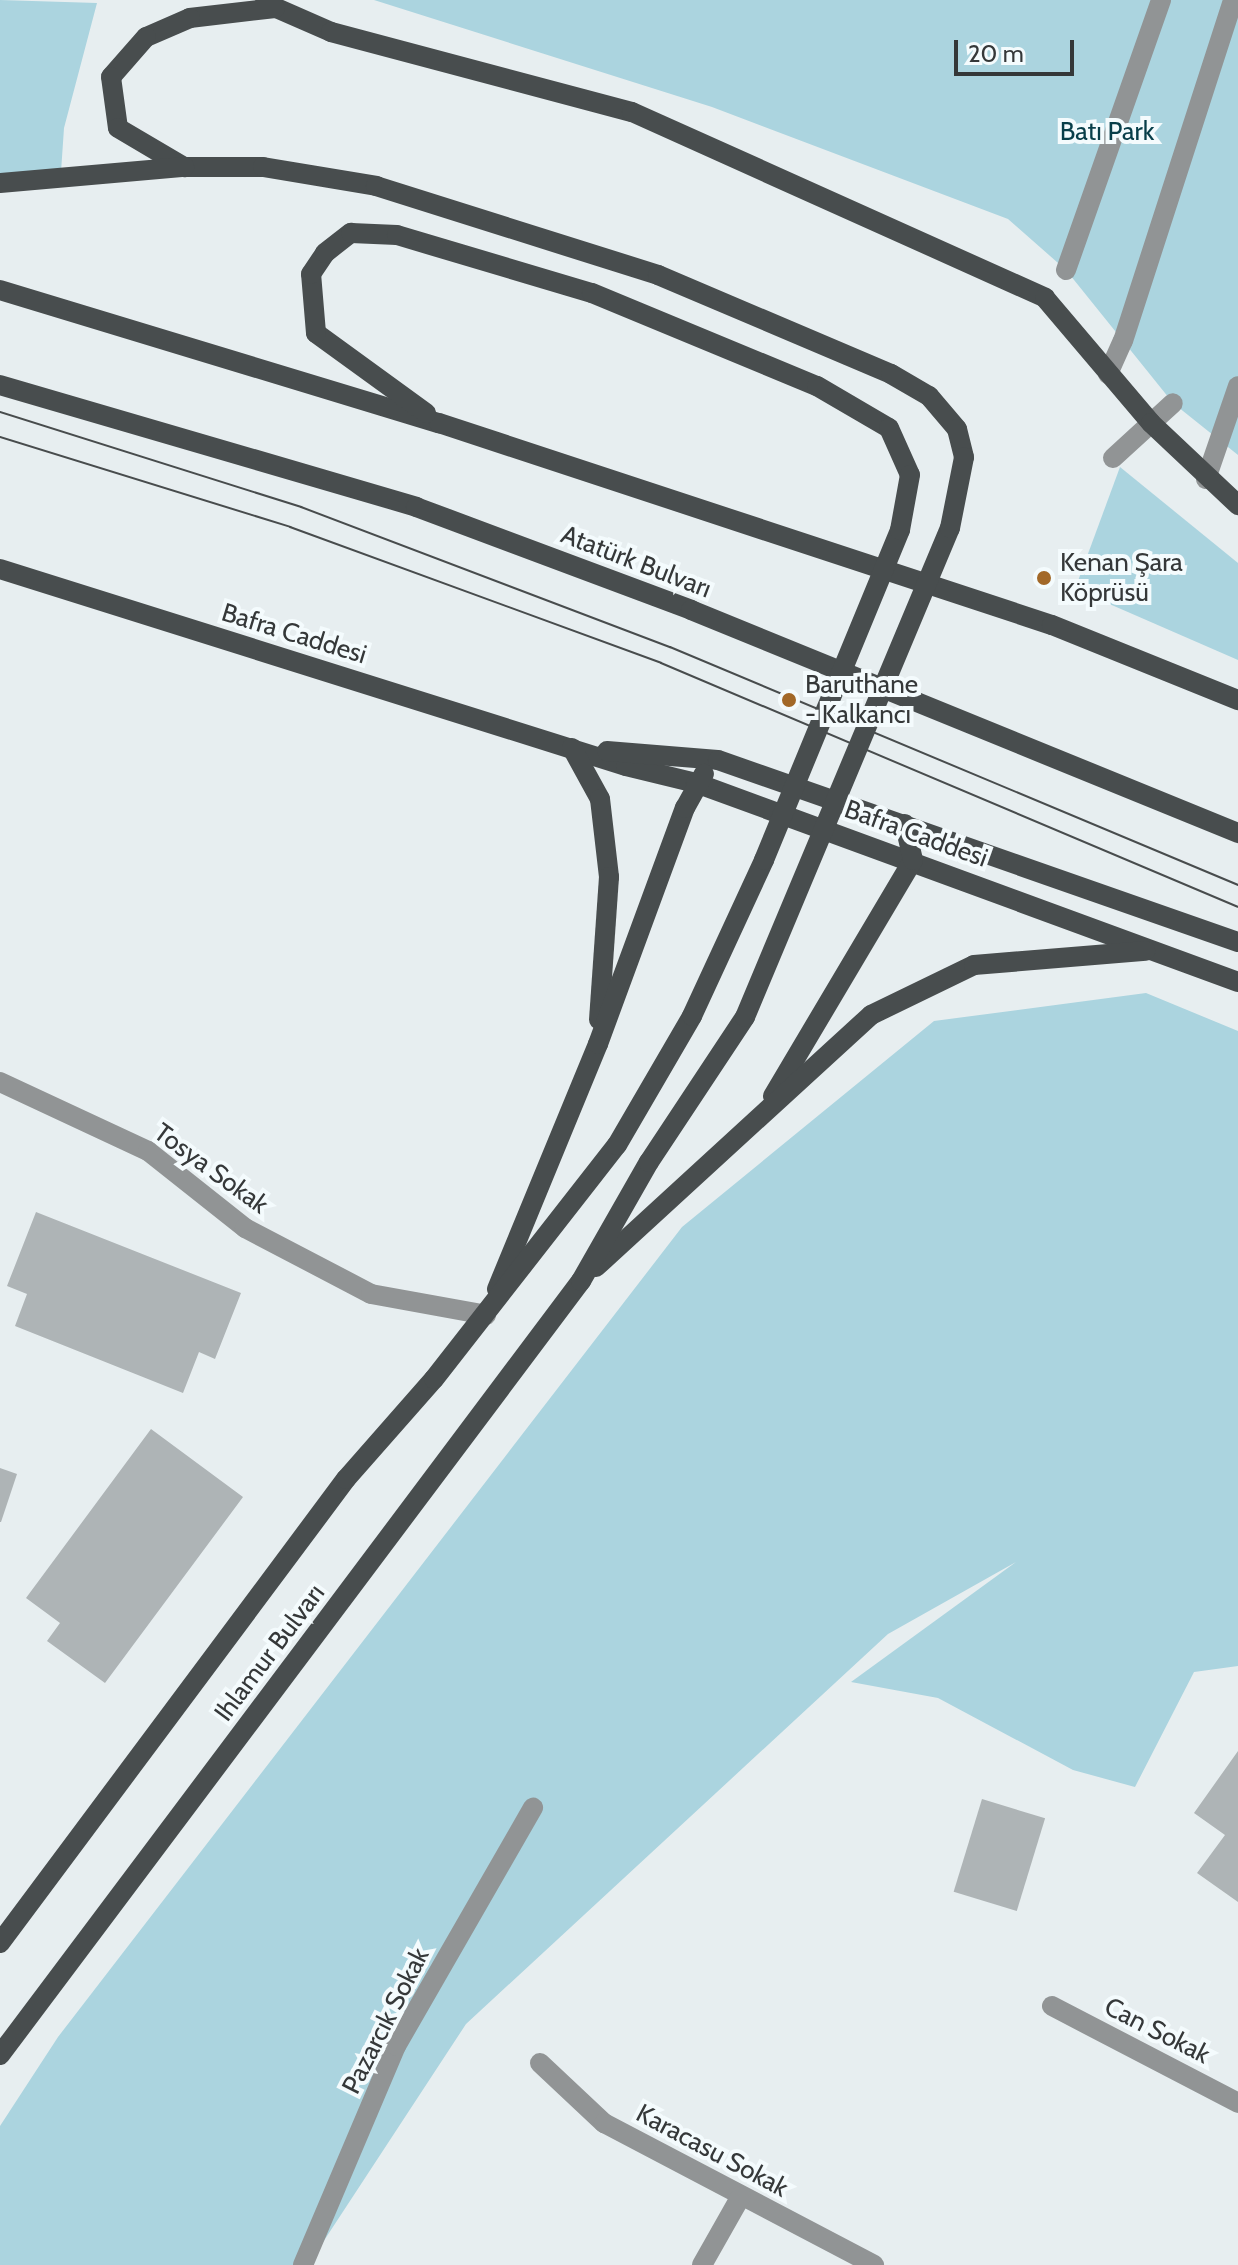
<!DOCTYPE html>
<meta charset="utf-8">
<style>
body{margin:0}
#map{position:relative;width:1238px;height:2265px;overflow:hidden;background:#e7eef0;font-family:Cabin,sans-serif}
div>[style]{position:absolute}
.green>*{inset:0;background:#abd4df}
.building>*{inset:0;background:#aeb4b6;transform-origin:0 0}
.minor>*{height:20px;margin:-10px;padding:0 10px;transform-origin:10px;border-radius:10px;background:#919495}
.major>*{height:20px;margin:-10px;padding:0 10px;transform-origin:10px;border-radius:10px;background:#484d4e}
.tram>*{height:2px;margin:-1px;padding:0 1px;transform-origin:1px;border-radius:1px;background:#484c4d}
.major-bridge>*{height:20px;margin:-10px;padding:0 10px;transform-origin:10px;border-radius:10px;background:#484d4e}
.dots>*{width:22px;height:22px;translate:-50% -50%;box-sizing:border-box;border:4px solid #f4fbfd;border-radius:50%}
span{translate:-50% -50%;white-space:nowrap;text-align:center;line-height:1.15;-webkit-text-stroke:8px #f4fbfd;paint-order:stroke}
.park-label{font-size:26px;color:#083e49}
.street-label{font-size:26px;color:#353839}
.poi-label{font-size:26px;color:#353839}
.left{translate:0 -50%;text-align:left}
.scale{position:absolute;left:954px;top:40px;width:120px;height:36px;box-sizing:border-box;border:4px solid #353839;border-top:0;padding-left:10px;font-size:24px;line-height:28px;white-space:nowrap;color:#353839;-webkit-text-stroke:6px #f4fbfd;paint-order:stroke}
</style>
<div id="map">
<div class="green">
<i style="clip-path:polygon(0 0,97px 3px,64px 128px,61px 172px,0 175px)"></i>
<i style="clip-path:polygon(374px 0,1238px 0,1238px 455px,1173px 403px,1066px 270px,1008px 219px,712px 107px)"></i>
<i style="clip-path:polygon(1120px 467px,1238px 563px,1238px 660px,1075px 589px)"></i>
<i style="clip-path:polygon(1146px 993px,1238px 1031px,1238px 1666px,1194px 1672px,1135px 1787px,1073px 1770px,938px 1698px,851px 1682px,1016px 1562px,888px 1634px,466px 2024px,308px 2265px,0 2265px,0 2126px,58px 2037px,682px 1227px,934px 1021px)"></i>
</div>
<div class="building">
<i style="clip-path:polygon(36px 1212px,241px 1293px,215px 1359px,199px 1352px,183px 1393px,15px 1326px,27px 1294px,7px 1286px)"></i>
<i style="clip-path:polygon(151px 1429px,243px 1497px,105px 1683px,47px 1641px,60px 1623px,26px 1598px)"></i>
<i style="clip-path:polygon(0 1468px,17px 1474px,1px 1522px,0 1522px)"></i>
<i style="clip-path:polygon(1238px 1751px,1238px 1902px,1197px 1873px,1225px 1835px,1194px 1813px)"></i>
<i style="left:982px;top:1799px;width:66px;height:97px;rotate:17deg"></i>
</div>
<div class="minor">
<i style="left:1066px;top:270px;width:286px;rotate:-70.6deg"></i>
<i style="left:1108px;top:374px;width:36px;rotate:-66deg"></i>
<i style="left:1123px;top:341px;width:358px;rotate:-72.1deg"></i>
<i style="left:1113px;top:458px;width:81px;rotate:-42.5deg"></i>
<i style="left:1206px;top:479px;width:98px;rotate:-71deg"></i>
<i style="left:0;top:1082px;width:163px;rotate:25deg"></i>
<i style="left:148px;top:1151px;width:124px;rotate:38.4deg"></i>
<i style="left:245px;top:1228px;width:142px;rotate:27.6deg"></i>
<i style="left:371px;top:1294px;width:117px;rotate:10.3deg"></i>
<i style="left:1052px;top:2006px;width:210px;rotate:27.5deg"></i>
<i style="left:540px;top:2063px;width:88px;rotate:43.2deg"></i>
<i style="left:604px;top:2123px;width:305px;rotate:27.7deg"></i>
<i style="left:303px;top:2265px;width:238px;rotate:-67deg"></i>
<i style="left:396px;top:2046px;width:275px;rotate:-60.1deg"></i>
<i style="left:702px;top:2265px;width:79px;rotate:-60.5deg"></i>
</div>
<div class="major">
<i style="left:265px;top:3px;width:72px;rotate:23.7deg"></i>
<i style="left:331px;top:32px;width:311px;rotate:14.9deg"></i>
<i style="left:632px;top:112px;width:453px;rotate:24.2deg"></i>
<i style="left:1045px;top:298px;width:164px;rotate:49.7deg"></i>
<i style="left:1151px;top:423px;width:120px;rotate:43.3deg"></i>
<i style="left:275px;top:8px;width:86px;rotate:173.3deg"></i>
<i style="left:190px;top:18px;width:48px;rotate:156.6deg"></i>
<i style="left:146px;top:37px;width:53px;rotate:131.2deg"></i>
<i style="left:111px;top:77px;width:51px;rotate:82.2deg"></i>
<i style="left:118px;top:128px;width:77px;rotate:30.6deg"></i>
<i style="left:184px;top:167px;width:79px"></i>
<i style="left:263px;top:167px;width:115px;rotate:9.5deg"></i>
<i style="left:376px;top:186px;width:296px;rotate:17.5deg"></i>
<i style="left:658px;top:275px;width:253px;rotate:23deg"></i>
<i style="left:891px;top:374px;width:44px;rotate:30.1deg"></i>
<i style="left:929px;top:396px;width:43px;rotate:49.7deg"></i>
<i style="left:957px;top:429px;width:29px;rotate:76deg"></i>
<i style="left:0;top:183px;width:185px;rotate:-5deg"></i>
<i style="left:0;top:290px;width:459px;rotate:16.9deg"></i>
<i style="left:439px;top:423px;width:645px;rotate:18.24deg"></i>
<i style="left:1052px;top:625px;width:201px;rotate:22deg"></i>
<i style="left:0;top:385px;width:434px;rotate:16.3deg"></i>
<i style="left:416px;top:507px;width:294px;rotate:20.5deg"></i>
<i style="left:691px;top:610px;width:591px;rotate:22.18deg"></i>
<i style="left:426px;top:413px;width:136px;rotate:-144deg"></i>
<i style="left:316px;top:333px;width:59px;rotate:-94.8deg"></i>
<i style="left:311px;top:274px;width:25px;rotate:-56deg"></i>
<i style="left:325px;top:253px;width:33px;rotate:-38deg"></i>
<i style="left:351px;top:233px;width:46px;rotate:2.5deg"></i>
<i style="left:397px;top:235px;width:203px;rotate:16.6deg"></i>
<i style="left:592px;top:293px;width:243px;rotate:22.5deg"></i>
<i style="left:817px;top:386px;width:83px;rotate:30.3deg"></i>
<i style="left:889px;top:428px;width:51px;rotate:65.9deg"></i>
<i style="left:0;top:569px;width:656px;rotate:17.47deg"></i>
<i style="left:626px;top:766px;width:72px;rotate:13.7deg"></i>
<i style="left:696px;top:783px;width:577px;rotate:20.16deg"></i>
<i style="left:572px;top:748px;width:58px;rotate:61.2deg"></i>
<i style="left:600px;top:799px;width:79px;rotate:83.4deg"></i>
<i style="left:609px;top:877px;width:143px;rotate:94deg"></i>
<i style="left:607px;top:751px;width:111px;rotate:4.6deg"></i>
<i style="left:718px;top:760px;width:551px;rotate:19.29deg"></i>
<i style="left:773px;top:1096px;width:274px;rotate:-59.3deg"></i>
<i style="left:913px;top:860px;width:37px;rotate:-103deg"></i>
<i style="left:596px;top:1267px;width:373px;rotate:-42.5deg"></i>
<i style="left:871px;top:1015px;width:114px;rotate:-25.9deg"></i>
<i style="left:974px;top:965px;width:172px;rotate:-4.7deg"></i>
<i style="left:497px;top:1289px;width:265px;rotate:-67.6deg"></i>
<i style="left:598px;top:1044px;width:252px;rotate:-69.8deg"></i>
<i style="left:685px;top:808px;width:39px;rotate:-61deg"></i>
<i style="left:0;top:1943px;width:579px;rotate:-53.29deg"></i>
<i style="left:346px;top:1479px;width:133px;rotate:-48.7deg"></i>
<i style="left:434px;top:1379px;width:297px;rotate:-52deg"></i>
<i style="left:0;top:2055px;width:968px;rotate:-53.11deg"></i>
<i style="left:581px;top:1281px;width:137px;rotate:-60.3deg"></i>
</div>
<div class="tram">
<i style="left:0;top:412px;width:316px;rotate:17.5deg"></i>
<i style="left:301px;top:507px;width:395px;rotate:20.8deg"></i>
<i style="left:670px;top:647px;width:616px;rotate:22.73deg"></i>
<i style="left:0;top:437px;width:304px;rotate:17.2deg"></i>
<i style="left:290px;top:527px;width:395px;rotate:20.1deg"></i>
<i style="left:661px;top:663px;width:626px;rotate:22.92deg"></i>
</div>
<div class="major-bridge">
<i style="left:617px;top:1145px;width:149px;rotate:-59.8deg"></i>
<i style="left:692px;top:1016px;width:172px;rotate:-65.2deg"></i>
<i style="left:764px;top:860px;width:357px;rotate:-67.6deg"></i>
<i style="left:900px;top:530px;width:56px;rotate:-79.7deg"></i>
<i style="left:649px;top:1162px;width:174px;rotate:-56.5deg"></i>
<i style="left:745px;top:1017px;width:530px;rotate:-67.26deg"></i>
<i style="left:950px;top:528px;width:72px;rotate:-78.8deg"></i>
</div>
<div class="dots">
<i style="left:1044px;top:578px;background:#a26828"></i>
<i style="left:789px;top:700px;background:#a26828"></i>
</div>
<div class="park-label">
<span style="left:1107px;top:132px">Batı Park</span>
</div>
<div class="street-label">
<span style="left:636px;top:562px;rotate:21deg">Atatürk Bulvarı</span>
<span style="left:294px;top:634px;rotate:17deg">Bafra Caddesi</span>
<span style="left:916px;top:834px;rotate:20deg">Bafra Caddesi</span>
<span style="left:211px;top:1169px;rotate:36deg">Tosya Sokak</span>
<span style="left:270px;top:1653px;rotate:-53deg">Ihlamur Bulvarı</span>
<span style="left:386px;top:2021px;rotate:-63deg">Pazarcık Sokak</span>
<span style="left:1157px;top:2031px;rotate:27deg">Can Sokak</span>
<span style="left:712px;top:2151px;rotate:28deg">Karacasu Sokak</span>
</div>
<div class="poi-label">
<span class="left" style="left:1060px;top:578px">Kenan Şara<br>Köprüsü</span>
<span class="left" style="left:805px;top:700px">Baruthane<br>- Kalkancı</span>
</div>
<div class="scale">20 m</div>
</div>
